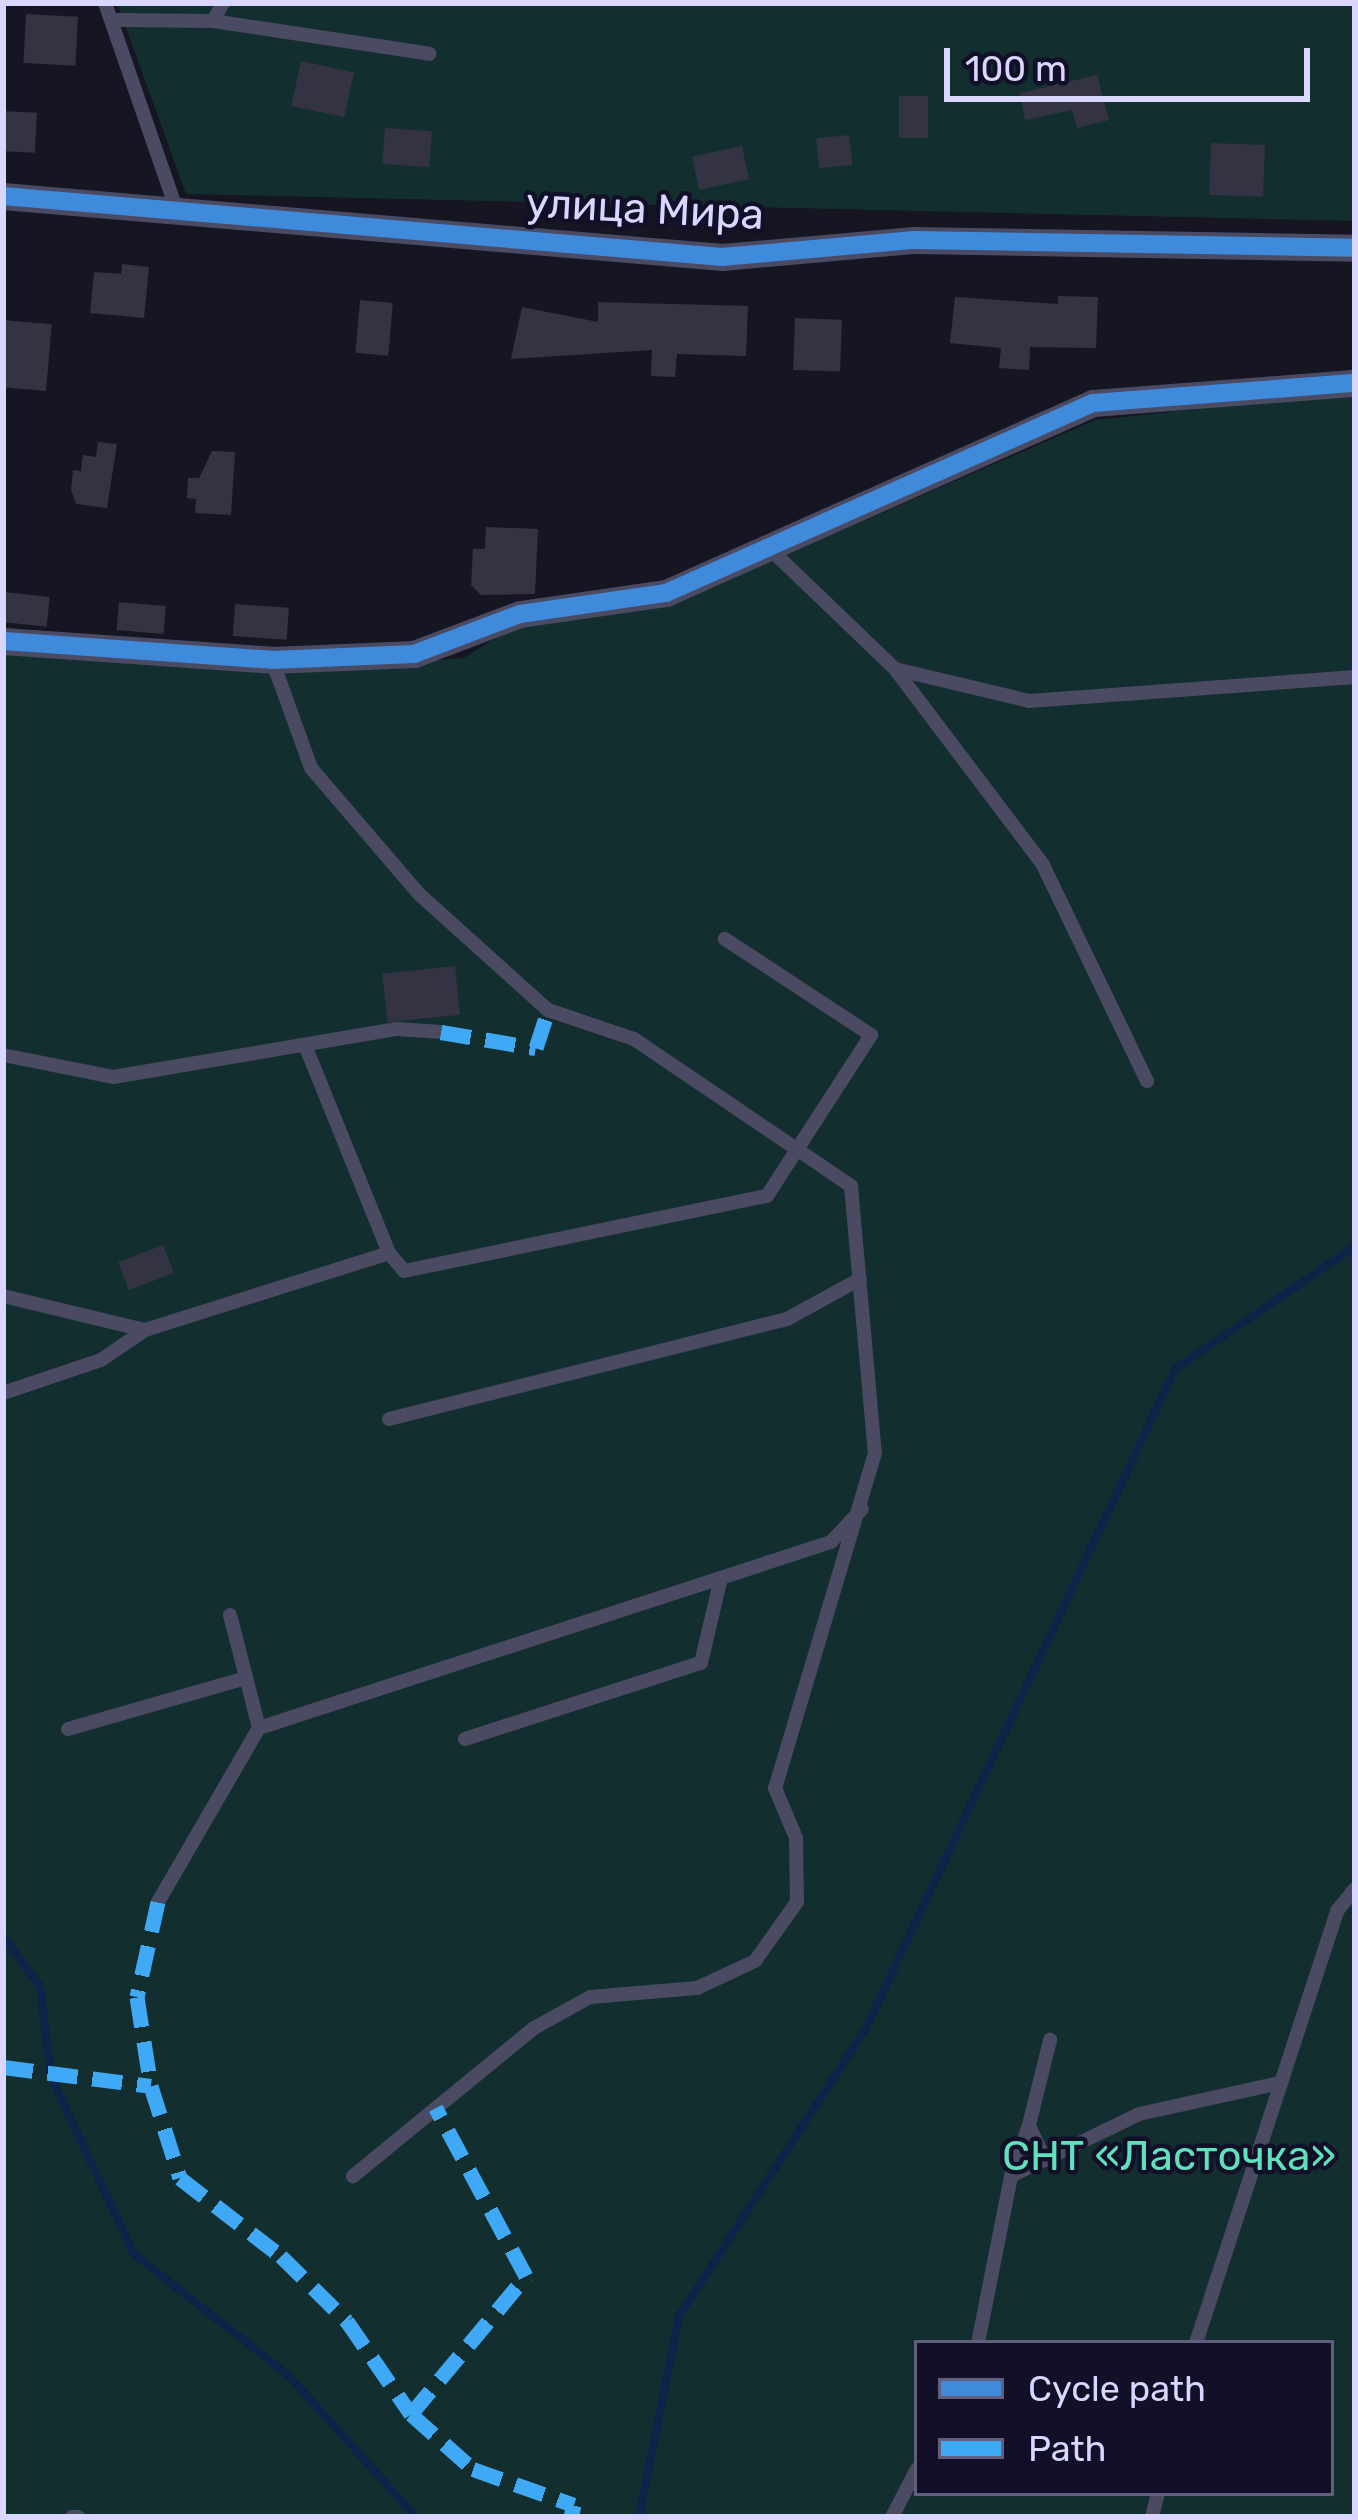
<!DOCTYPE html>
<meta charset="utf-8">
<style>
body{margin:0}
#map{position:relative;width:1358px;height:2520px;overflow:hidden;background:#161522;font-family:Rubik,sans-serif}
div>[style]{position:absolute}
.green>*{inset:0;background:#132e2e}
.stream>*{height:8px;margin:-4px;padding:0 4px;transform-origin:4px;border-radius:4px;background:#0c2447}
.building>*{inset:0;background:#343344;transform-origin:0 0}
.service>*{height:14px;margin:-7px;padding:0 7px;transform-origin:7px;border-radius:7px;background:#4a4a63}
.minor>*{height:27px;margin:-13.5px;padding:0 13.5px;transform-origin:13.5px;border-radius:13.5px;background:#4a4a63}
.quiet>*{height:15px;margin-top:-7.5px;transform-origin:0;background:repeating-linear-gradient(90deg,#3fa9f5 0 30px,transparent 0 45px)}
.cycleway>*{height:18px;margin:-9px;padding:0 9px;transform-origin:9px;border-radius:9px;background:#408adc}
span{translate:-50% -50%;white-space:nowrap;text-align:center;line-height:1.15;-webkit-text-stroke:9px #120f28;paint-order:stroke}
.street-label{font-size:42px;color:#d9d6ff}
.park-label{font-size:42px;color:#5fe2bc}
.frame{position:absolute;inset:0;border:6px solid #d9d6ff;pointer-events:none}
.legend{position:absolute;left:914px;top:2340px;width:420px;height:156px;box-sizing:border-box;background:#120f28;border:3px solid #625f7e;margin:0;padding:15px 21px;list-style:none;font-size:36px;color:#d9d6ff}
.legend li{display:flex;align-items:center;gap:24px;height:60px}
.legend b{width:60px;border:3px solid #625f7e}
.scale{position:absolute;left:944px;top:48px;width:366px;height:54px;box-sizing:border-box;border:6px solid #d9d6ff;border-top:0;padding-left:15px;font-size:36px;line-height:42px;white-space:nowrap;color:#d9d6ff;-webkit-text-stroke:9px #120f28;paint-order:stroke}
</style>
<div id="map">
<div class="green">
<i style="clip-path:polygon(117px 3px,1355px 3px,1355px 221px,186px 194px)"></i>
<i style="clip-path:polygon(evenodd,1355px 392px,1355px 2517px,3px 2517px,3px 653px,267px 672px,464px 658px,518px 623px,670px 600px,758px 567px,1095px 420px,1355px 392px,917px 2343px,1331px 2343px,1331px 2493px,917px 2493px,917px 2343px)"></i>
</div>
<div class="stream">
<i style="left:3px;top:1936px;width:62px;rotate:53.5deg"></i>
<i style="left:40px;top:1986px;width:92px;rotate:83.1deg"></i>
<i style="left:51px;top:2077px;width:195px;rotate:64.9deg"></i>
<i style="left:134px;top:2254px;width:196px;rotate:38.2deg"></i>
<i style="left:288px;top:2375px;width:191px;rotate:48deg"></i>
<i style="left:639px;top:2517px;width:205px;rotate:-78.7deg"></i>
<i style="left:679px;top:2316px;width:341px;rotate:-57deg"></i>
<i style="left:865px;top:2030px;width:730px;rotate:-64.87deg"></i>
<i style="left:1175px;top:1369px;width:218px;rotate:-34.3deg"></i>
</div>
<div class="building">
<i style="left:26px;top:14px;width:52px;height:49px;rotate:3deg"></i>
<i style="left:301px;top:61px;width:54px;height:46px;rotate:12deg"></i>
<i style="clip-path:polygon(1097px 75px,1109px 120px,1077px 128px,1072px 110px,1025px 120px,1020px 93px)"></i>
<i style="left:899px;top:96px;width:29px;height:42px"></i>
<i style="left:3px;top:111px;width:34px;height:40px;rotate:3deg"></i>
<i style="left:385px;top:128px;width:47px;height:36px;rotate:4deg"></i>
<i style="left:849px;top:135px;width:30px;height:33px;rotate:84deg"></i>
<i style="left:1211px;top:143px;width:54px;height:52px;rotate:2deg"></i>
<i style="left:742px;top:146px;width:34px;height:51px;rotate:78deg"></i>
<i style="clip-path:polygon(122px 264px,149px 267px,144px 318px,90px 313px,94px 272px,121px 274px)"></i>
<i style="clip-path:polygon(1058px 296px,1098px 297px,1096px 348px,1030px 347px,1029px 370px,999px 368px,1001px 348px,950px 343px,955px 297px,1058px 304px)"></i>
<i style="left:360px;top:300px;width:33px;height:53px;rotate:5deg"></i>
<i style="clip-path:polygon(598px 302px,748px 306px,746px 356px,677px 354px,675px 377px,651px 376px,652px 350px,511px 359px,522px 307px,598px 322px)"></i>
<i style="left:795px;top:318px;width:47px;height:52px;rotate:2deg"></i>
<i style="left:3px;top:320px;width:49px;height:67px;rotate:5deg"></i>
<i style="clip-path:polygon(98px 442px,117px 444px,107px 508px,76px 504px,71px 490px,73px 470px,81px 471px,83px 455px,96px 457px)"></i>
<i style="clip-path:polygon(212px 451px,235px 452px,231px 515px,195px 513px,196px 499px,187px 498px,188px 478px,199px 478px)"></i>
<i style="clip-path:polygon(486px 527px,538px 529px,535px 594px,481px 595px,471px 585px,473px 549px,485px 549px)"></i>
<i style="left:3px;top:592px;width:47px;height:30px;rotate:6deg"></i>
<i style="left:119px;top:602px;width:47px;height:28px;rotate:5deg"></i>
<i style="left:235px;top:604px;width:54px;height:32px;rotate:4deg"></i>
<i style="left:455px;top:966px;width:49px;height:73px;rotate:84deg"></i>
<i style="left:163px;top:1245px;width:30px;height:48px;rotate:69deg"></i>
</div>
<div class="service">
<i style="left:105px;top:3px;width:217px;rotate:70.9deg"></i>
<i style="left:118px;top:20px;width:95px;rotate:0.6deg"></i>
<i style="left:213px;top:21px;width:219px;rotate:8.6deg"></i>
<i style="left:213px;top:21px;width:21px;rotate:-61deg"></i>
<i style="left:770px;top:549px;width:173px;rotate:43.8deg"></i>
<i style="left:895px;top:669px;width:138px;rotate:13.4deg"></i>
<i style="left:1029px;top:701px;width:327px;rotate:-4.2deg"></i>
<i style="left:272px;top:660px;width:115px;rotate:70.1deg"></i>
<i style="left:311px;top:768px;width:166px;rotate:49.4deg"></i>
<i style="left:419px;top:894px;width:173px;rotate:42deg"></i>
<i style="left:548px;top:1010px;width:91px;rotate:18.6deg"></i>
<i style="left:634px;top:1039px;width:262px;rotate:34.1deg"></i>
<i style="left:851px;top:1186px;width:268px;rotate:84.9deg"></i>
<i style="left:875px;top:1453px;width:350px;rotate:106.6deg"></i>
<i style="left:775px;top:1788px;width:54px;rotate:67.2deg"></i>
<i style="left:796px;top:1838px;width:64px;rotate:89.1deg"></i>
<i style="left:797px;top:1902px;width:72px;rotate:125.4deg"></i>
<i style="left:755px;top:1961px;width:64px;rotate:155deg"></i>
<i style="left:697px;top:1988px;width:107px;rotate:175.2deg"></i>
<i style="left:590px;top:1997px;width:64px;rotate:151deg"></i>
<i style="left:534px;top:2028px;width:234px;rotate:140.7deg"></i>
<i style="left:895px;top:669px;width:246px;rotate:52.9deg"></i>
<i style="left:1043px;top:865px;width:240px;rotate:64.3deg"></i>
<i style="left:305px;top:1045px;width:224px;rotate:68deg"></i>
<i style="left:3px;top:1055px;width:112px;rotate:11.3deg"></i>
<i style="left:113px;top:1077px;width:288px;rotate:-9.6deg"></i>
<i style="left:397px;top:1029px;width:44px;rotate:3.9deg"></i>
<i style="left:3px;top:1296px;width:146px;rotate:13.5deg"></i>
<i style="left:145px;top:1330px;width:256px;rotate:-17.5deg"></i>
<i style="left:389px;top:1253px;width:23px;rotate:50deg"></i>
<i style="left:404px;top:1271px;width:371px;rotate:-11.7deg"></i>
<i style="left:767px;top:1196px;width:192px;rotate:-57.1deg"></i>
<i style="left:871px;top:1035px;width:175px;rotate:-146.7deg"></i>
<i style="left:3px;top:1393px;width:103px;rotate:-18.6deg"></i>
<i style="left:101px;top:1360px;width:53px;rotate:-34.3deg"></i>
<i style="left:389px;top:1419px;width:410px;rotate:-14.1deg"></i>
<i style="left:787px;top:1319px;width:83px;rotate:-28.7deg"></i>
<i style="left:230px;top:1615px;width:117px;rotate:75.6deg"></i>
<i style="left:68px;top:1729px;width:185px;rotate:-16deg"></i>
<i style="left:465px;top:1739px;width:248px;rotate:-17.9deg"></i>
<i style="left:701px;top:1663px;width:87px;rotate:-76.8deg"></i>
<i style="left:158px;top:1902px;width:201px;rotate:-59.9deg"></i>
<i style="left:259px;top:1728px;width:601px;rotate:-18.01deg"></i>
<i style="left:831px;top:1542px;width:45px;rotate:-46.8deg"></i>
<i style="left:1045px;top:2160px;width:38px;rotate:-115deg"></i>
<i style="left:1029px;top:2125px;width:88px;rotate:-76.1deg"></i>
<i style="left:1011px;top:2176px;width:54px;rotate:-70.6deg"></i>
<i style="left:978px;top:2343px;width:170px;rotate:-78.8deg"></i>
<i style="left:1011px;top:2176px;width:142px;rotate:-25.8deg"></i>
<i style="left:1139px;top:2114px;width:144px;rotate:-12.4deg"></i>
<i style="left:1196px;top:2343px;width:454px;rotate:-71.9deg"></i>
<i style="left:1337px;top:1911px;width:28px;rotate:-51deg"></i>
<i style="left:72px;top:2517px;width:6px"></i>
<i style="left:892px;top:2517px;width:54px;rotate:-62.5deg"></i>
<i style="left:1152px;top:2517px;width:25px;rotate:-76deg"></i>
</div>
<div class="minor">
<i style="left:3px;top:196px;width:722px;rotate:4.85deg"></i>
<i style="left:722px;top:257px;width:193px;rotate:-5.1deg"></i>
<i style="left:914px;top:240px;width:441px;rotate:1deg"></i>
<i style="left:3px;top:641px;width:270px;rotate:4deg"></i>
<i style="left:272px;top:660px;width:142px;rotate:-2.4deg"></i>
<i style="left:414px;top:654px;width:113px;rotate:-20.7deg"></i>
<i style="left:520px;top:614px;width:148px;rotate:-8.2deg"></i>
<i style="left:666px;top:593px;width:467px;rotate:-24deg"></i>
<i style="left:1093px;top:403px;width:263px;rotate:-4.4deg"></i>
</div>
<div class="quiet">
<i style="left:441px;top:1032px;width:96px;rotate:9.6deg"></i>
<i style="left:536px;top:1048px;width:40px;rotate:-72deg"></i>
<i style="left:158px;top:1902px;width:97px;rotate:102.5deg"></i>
<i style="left:137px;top:1997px;width:90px;rotate:81.1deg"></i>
<i style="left:151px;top:2086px;width:96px;rotate:72.5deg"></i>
<i style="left:180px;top:2178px;width:128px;rotate:37.7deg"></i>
<i style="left:281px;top:2256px;width:93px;rotate:44.6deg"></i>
<i style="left:347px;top:2321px;width:113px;rotate:55.5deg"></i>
<i style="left:411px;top:2414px;width:83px;rotate:41.6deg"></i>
<i style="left:473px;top:2469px;width:107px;rotate:19.6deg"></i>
<i style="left:574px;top:2505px;width:12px;rotate:104deg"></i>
<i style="left:3px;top:2067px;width:149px;rotate:7.3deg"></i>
<i style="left:411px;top:2414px;width:180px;rotate:-50.2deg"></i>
<i style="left:526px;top:2276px;width:191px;rotate:-118.2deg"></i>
</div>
<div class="cycleway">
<i style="left:3px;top:196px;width:722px;rotate:4.85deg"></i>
<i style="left:722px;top:257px;width:193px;rotate:-5.1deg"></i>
<i style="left:914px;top:240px;width:441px;rotate:1deg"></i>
<i style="left:3px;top:641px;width:270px;rotate:4deg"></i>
<i style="left:272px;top:660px;width:142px;rotate:-2.4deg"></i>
<i style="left:414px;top:654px;width:113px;rotate:-20.7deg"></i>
<i style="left:520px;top:614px;width:148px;rotate:-8.2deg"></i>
<i style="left:666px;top:593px;width:467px;rotate:-24deg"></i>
<i style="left:1093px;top:403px;width:263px;rotate:-4.4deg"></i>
</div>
<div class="street-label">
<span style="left:645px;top:209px;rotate:3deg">улица Мира</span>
</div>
<div class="park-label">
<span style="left:1169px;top:2156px">СНТ «Ласточка»</span>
</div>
<div class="frame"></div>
<ul class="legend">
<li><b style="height:15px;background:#408adc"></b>Cycle path</li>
<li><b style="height:15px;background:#3fa9f5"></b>Path</li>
</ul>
<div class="scale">100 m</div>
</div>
